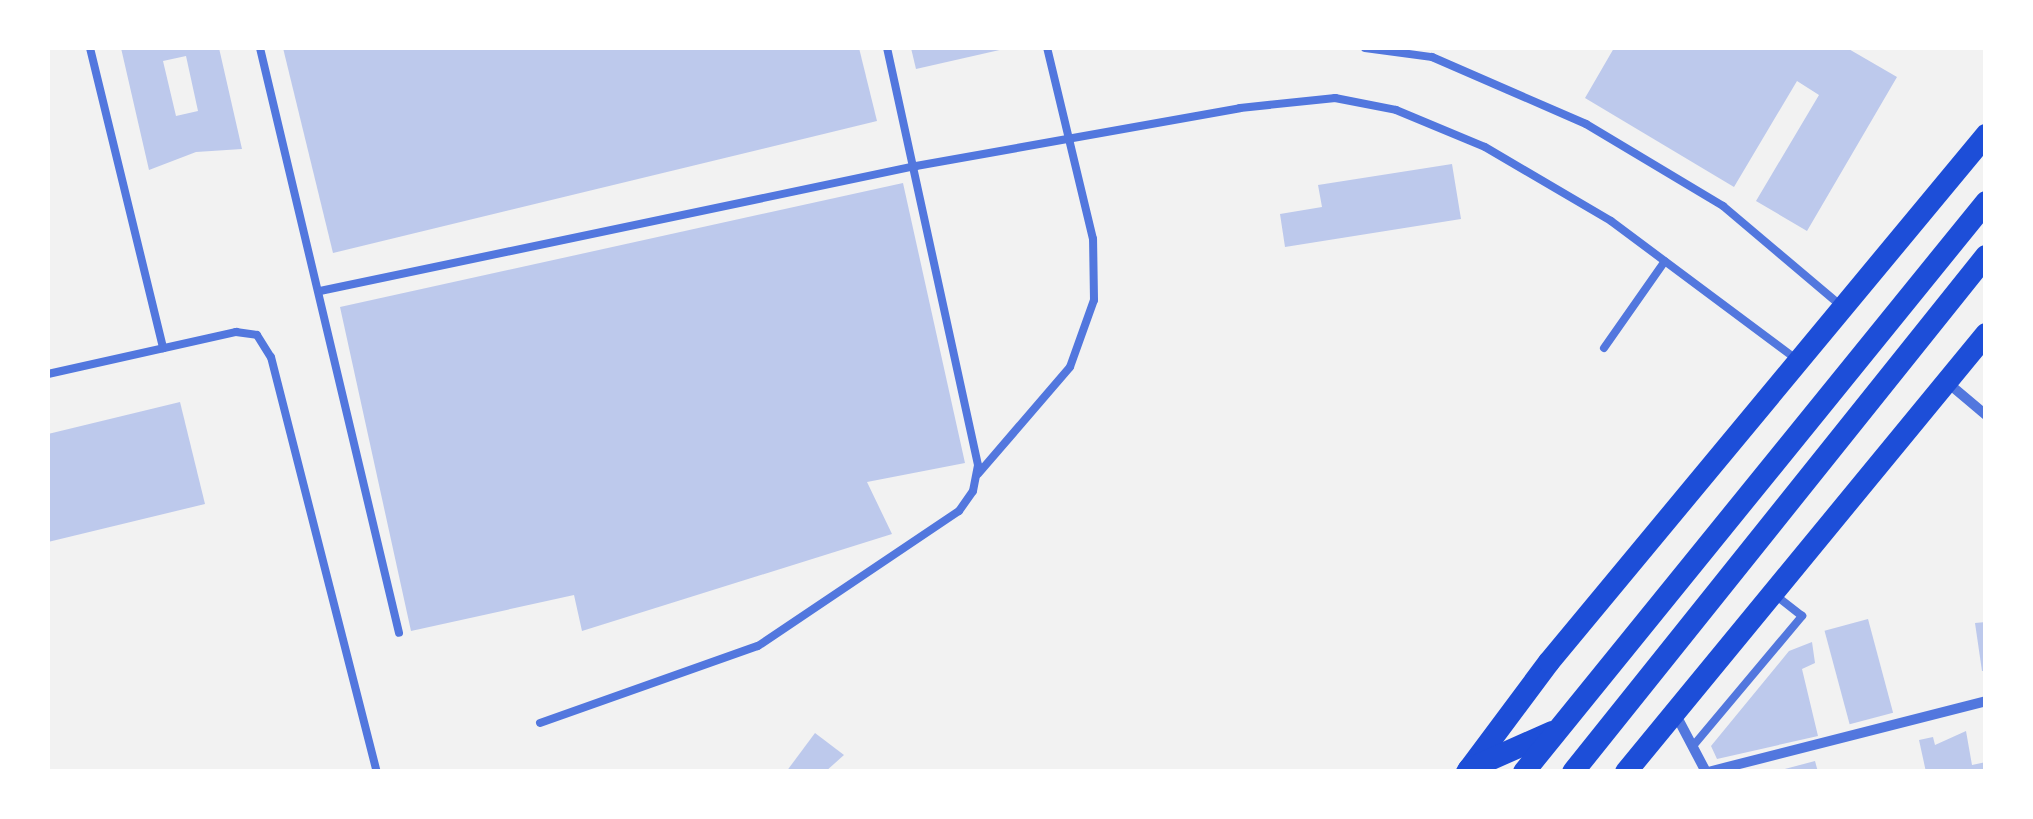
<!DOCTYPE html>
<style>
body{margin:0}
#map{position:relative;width:2033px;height:819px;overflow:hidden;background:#f2f2f2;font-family:Signika,sans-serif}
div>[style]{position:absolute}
.building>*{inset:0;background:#bdc9ec;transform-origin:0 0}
.service>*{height:8px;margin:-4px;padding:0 4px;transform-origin:4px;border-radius:4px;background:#5277de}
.minor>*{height:10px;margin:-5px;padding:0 5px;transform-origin:5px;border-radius:5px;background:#5277de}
.primary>*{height:22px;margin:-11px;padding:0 11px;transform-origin:11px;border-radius:11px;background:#1d4ed8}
.trunk>*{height:22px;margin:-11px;padding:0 11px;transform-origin:11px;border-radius:11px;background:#1d4ed8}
span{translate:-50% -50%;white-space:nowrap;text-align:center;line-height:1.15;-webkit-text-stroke:9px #fff;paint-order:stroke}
.frame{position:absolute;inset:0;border:50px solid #fff;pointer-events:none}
</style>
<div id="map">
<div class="building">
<i style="clip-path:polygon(evenodd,121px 48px,219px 48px,242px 149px,196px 152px,149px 170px,121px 48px,186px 56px,198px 111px,176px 116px,163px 61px,186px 56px)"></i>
<i style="clip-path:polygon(283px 48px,859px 48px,877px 121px,333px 253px)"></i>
<i style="clip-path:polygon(911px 48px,1004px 48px,1004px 49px,916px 69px)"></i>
<i style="clip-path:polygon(1614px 48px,1847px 48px,1897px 77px,1807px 231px,1756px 201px,1819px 95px,1797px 81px,1734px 187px,1585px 98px)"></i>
<i style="clip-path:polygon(1452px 164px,1461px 219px,1285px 247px,1280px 214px,1322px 207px,1318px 185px)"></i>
<i style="clip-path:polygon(903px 183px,965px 463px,867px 482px,892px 534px,582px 631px,574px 595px,411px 631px,340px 307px)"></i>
<i style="clip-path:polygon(180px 402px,205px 504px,48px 542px,48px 434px)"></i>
<i style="left:1868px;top:619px;width:97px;height:45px;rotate:75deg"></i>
<i style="clip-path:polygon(1986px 622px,1986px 671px,1982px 671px,1975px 623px)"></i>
<i style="clip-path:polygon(1812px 642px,1815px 663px,1802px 669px,1818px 736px,1717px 759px,1711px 746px,1789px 651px)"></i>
<i style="clip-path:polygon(1966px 731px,1972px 765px,1986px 762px,1986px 772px,1926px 772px,1919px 740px,1933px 737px,1935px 745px)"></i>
<i style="clip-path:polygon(815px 733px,844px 755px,825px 772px,786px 772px)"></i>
<i style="clip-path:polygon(1815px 761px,1818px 772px,1781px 772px,1781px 770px)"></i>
</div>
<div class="service">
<i style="left:90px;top:48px;width:309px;rotate:76.3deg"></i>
<i style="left:260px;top:48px;width:601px;rotate:76.63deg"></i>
<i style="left:1365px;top:48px;width:68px;rotate:7.7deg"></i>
<i style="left:1432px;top:57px;width:168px;rotate:23.5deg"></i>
<i style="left:1586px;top:124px;width:160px;rotate:30.9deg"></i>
<i style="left:1723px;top:206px;width:152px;rotate:40.2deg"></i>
<i style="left:320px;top:291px;width:609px;rotate:-11.85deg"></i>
<i style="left:916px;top:166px;width:329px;rotate:-10.1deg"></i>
<i style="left:1240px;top:108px;width:96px;rotate:-6deg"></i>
<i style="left:1335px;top:98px;width:62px;rotate:11.1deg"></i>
<i style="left:1396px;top:110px;width:96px;rotate:22.6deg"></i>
<i style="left:1485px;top:147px;width:146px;rotate:30.4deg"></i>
<i style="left:1611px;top:221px;width:229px;rotate:36.7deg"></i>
<i style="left:1604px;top:348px;width:106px;rotate:-55deg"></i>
<i style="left:48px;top:374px;width:193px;rotate:-12.6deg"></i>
<i style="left:236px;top:332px;width:21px;rotate:8deg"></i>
<i style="left:257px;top:335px;width:26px;rotate:58deg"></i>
<i style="left:271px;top:357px;width:428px;rotate:75.7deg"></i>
<i style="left:978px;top:474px;width:141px;rotate:-49.3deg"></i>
<i style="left:1070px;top:367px;width:71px;rotate:-70.3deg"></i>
<i style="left:1094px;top:300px;width:61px;rotate:-90.9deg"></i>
<i style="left:1093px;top:239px;width:196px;rotate:-103.5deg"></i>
<i style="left:540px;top:723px;width:231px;rotate:-19.5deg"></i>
<i style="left:758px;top:646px;width:242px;rotate:-33.9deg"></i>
<i style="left:959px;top:511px;width:24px;rotate:-55deg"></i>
<i style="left:973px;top:491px;width:26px;rotate:-79deg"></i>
<i style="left:978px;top:465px;width:427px;rotate:-102.3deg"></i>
<i style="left:1693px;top:746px;width:170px;rotate:-50deg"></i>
<i style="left:1802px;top:616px;width:33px;rotate:-142deg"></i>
</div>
<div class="minor">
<i style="left:1948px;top:383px;width:50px;rotate:40.1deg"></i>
<i style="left:1676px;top:715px;width:64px;rotate:62.2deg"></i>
<i style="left:1708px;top:772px;width:287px;rotate:-14.3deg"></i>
</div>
<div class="primary">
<i style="left:1467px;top:772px;width:137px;rotate:-53.3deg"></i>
<i style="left:1549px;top:662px;width:685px;rotate:-50.33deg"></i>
<i style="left:1626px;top:772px;width:567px;rotate:-50.58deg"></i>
</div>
<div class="trunk">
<i style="left:1469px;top:769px;width:91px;rotate:-24deg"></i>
<i style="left:1524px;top:772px;width:734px;rotate:-50.97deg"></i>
<i style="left:1573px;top:772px;width:661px;rotate:-51.33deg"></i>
</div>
<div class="frame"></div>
</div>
